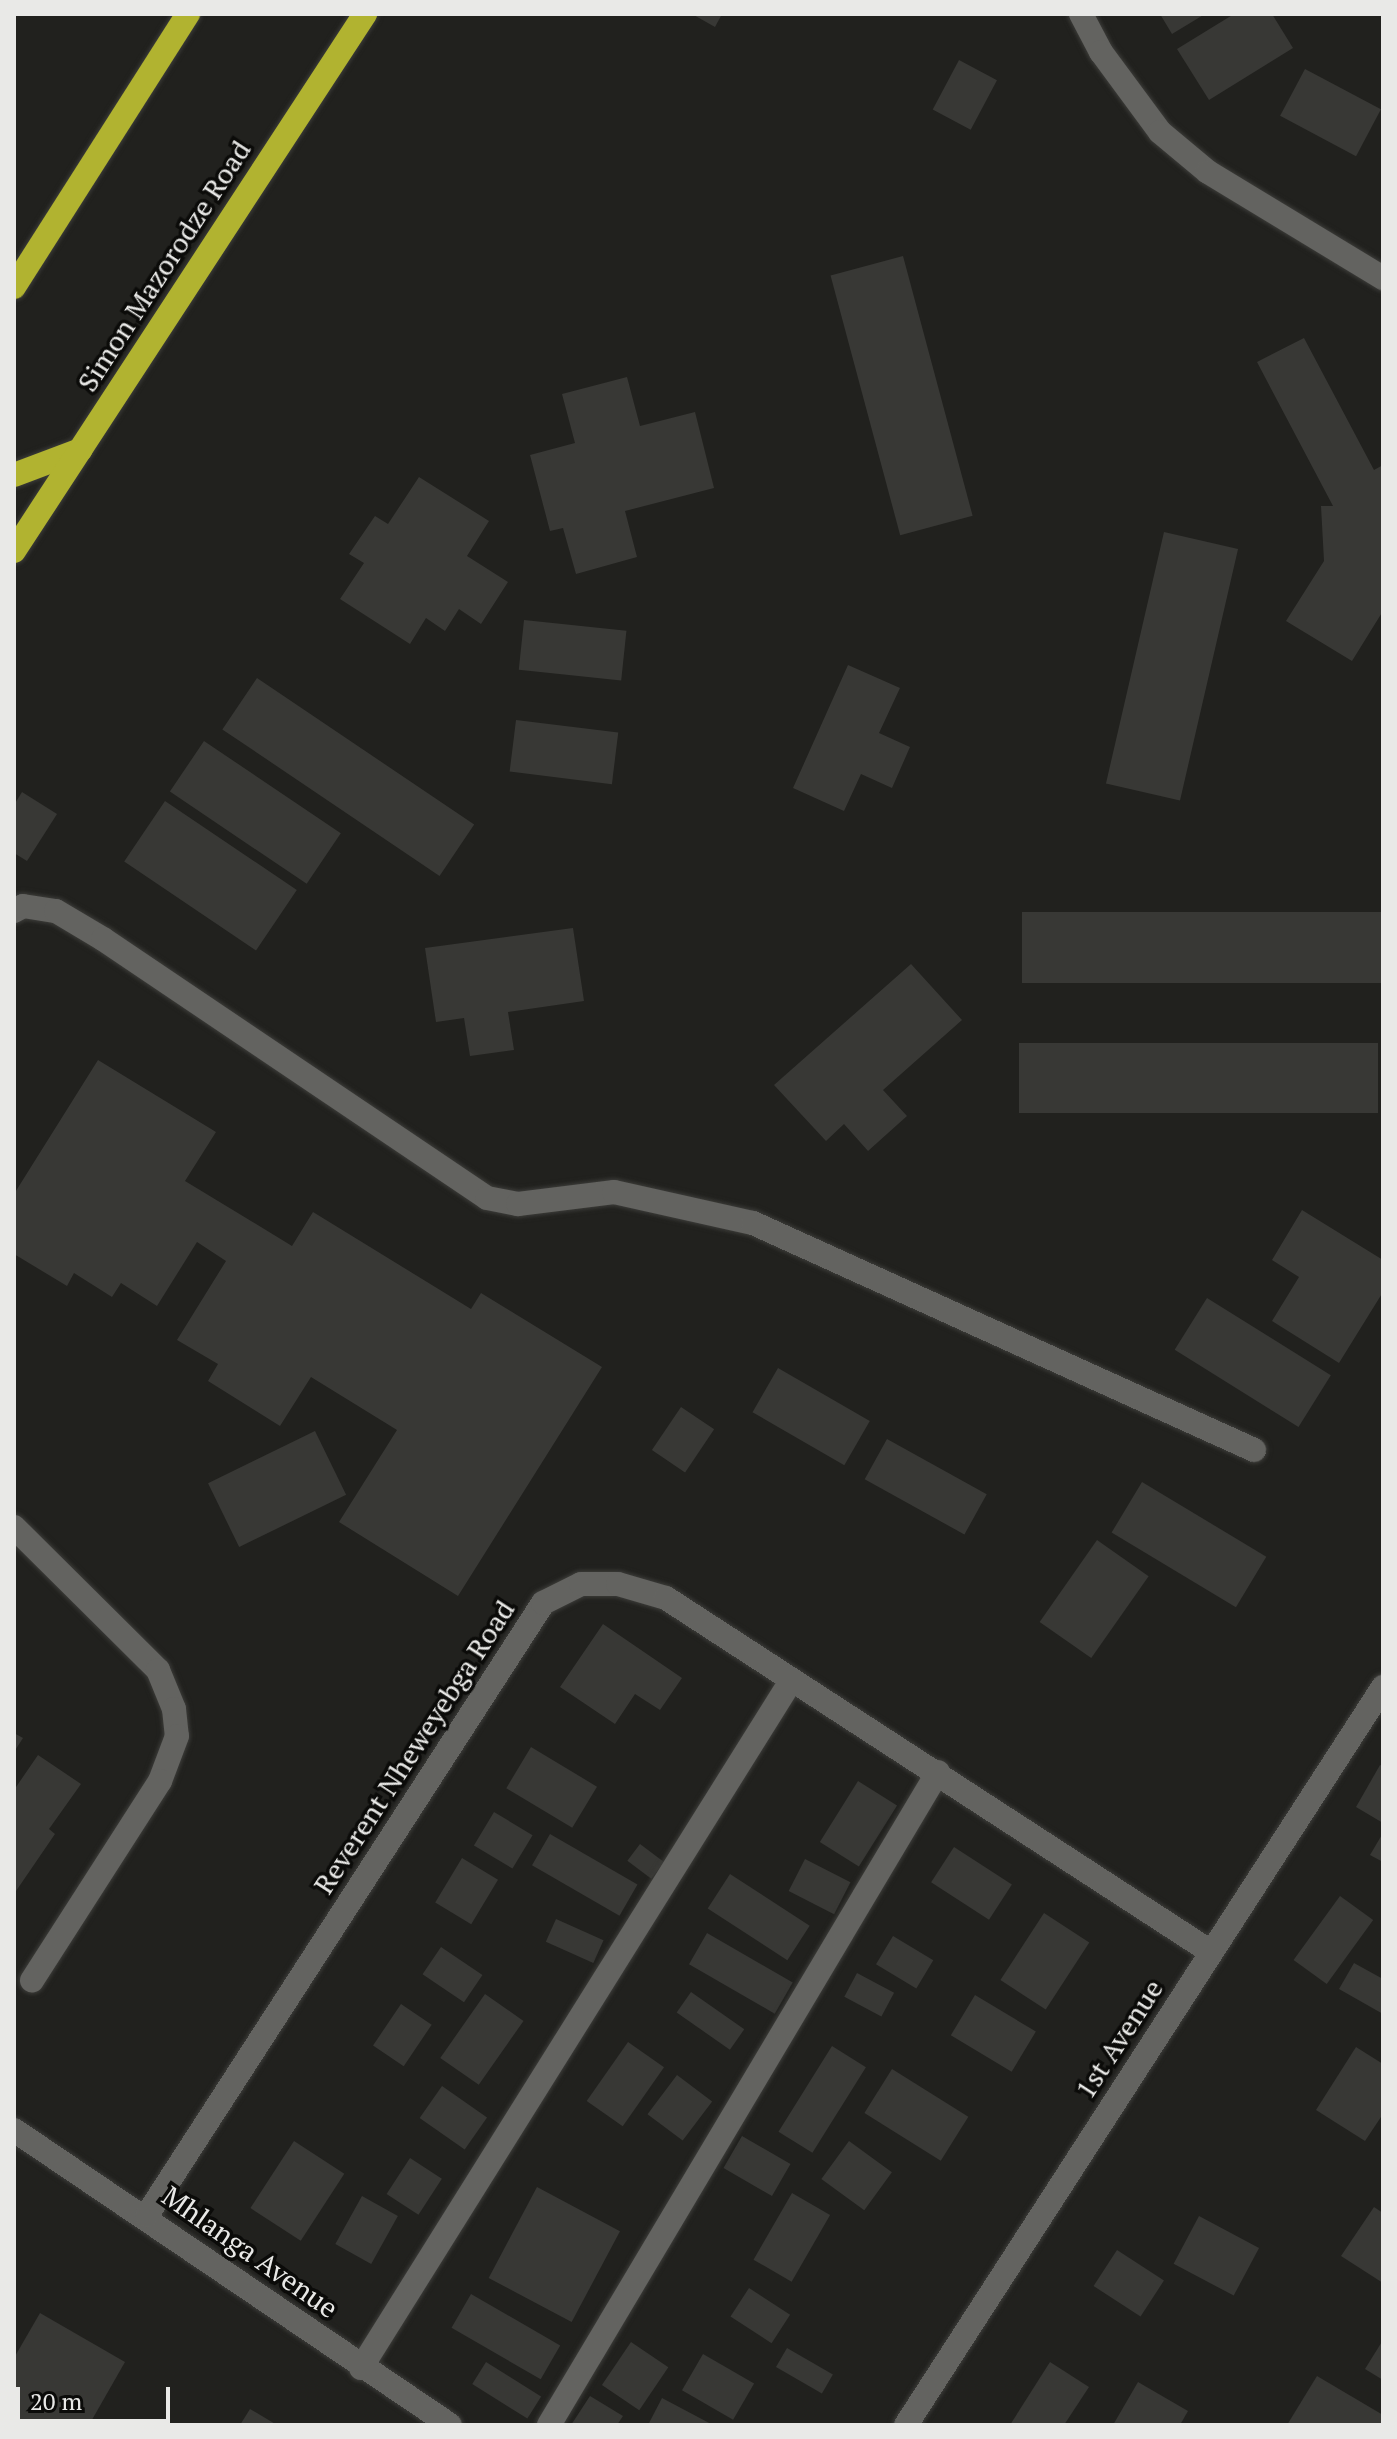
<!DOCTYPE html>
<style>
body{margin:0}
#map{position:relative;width:1397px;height:2439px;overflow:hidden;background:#21211e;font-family:"PT Serif",serif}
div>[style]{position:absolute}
.building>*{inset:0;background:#383835;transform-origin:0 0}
.roads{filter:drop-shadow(0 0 2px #3c3c39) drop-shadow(0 0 2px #3c3c39)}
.lane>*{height:24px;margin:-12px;padding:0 12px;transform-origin:12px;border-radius:12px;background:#636360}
.street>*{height:24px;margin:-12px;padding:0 12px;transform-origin:12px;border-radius:12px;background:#636360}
.highway>*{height:24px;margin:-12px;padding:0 12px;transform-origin:12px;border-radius:12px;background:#b1b330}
span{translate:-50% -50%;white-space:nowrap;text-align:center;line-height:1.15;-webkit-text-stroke:7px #0b0b09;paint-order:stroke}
.street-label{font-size:28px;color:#e9e9e7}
.frame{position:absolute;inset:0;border:16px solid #e9e9e7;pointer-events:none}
.scale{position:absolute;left:16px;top:2387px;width:154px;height:36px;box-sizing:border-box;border:4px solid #e9e9e7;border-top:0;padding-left:10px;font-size:24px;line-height:28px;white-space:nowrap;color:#e9e9e7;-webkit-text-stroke:6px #0b0b09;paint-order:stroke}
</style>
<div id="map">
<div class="building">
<i style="clip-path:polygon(692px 14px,722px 14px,715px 27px)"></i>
<i style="clip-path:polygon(1160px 14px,1205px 14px,1172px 34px)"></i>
<i style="clip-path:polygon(1234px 14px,1272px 14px,1293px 48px,1209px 100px,1177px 49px)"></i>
<i style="left:959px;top:60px;width:43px;height:56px;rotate:28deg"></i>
<i style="left:1305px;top:69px;width:86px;height:53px;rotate:28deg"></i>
<i style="left:903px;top:256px;width:269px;height:75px;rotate:75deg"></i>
<i style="clip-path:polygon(1304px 338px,1374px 470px,1383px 465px,1383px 611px,1352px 661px,1286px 621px,1324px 561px,1321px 506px,1333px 506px,1257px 362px)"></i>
<i style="clip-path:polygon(627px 377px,640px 426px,695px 412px,714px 488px,625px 511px,637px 557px,576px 574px,563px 528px,550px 531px,530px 455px,575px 443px,562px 394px)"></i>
<i style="clip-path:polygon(419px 477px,489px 521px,467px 556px,508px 582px,481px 624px,459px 609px,445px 631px,426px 618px,410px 644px,340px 599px,364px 563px,349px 554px,375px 516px,388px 524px)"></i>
<i style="left:1164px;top:532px;width:76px;height:258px;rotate:13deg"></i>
<i style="left:524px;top:620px;width:103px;height:50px;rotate:6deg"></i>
<i style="clip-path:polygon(848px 665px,900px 688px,879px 733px,910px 747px,892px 788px,861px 774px,844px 811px,793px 788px)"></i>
<i style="left:257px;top:678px;width:262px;height:62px;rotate:34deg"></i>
<i style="left:516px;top:720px;width:103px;height:52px;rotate:7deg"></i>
<i style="left:204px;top:741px;width:165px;height:61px;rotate:34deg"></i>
<i style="clip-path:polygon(22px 792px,57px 814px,27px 861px,14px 853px,14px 805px)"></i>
<i style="left:165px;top:801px;width:159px;height:73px;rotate:34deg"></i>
<i style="left:1022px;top:912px;width:360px;height:71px"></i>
<i style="clip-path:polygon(573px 928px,584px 1001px,508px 1012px,514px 1050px,470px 1056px,464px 1018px,436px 1022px,425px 948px)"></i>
<i style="clip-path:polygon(911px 964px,962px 1020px,883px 1090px,907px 1116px,868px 1151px,844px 1124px,826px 1141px,774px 1085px)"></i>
<i style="left:1019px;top:1043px;width:359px;height:70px"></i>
<i style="clip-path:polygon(98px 1060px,216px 1132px,185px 1181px,251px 1221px,292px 1246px,313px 1212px,471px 1309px,481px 1293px,602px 1367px,458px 1596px,339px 1522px,397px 1430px,311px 1377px,280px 1426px,208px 1381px,218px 1364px,177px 1340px,226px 1261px,197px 1242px,157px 1306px,121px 1283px,112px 1297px,74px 1273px,67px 1286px,14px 1254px,14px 1194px)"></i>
<i style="clip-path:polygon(1302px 1210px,1383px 1260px,1383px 1292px,1339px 1363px,1272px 1321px,1299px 1277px,1272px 1260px)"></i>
<i style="left:1207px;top:1298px;width:146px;height:61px;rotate:32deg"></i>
<i style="left:778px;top:1368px;width:106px;height:51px;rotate:30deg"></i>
<i style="left:681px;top:1407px;width:40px;height:52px;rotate:34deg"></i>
<i style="left:315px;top:1431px;width:71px;height:119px;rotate:64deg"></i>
<i style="left:887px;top:1439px;width:114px;height:46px;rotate:29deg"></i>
<i style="left:1142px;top:1482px;width:145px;height:59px;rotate:31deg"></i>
<i style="left:1097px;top:1540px;width:63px;height:100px;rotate:35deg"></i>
<i style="clip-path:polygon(603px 1624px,682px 1678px,660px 1710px,635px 1694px,615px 1724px,560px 1687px)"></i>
<i style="clip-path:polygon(14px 1733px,23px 1738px,14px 1752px)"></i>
<i style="left:531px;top:1747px;width:77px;height:48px;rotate:31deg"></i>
<i style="clip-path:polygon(38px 1755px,81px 1784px,49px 1829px,55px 1834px,14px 1894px,14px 1790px)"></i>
<i style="clip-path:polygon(1380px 1765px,1383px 1766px,1383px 1823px,1356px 1807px)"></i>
<i style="left:858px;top:1781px;width:46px;height:72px;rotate:32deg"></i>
<i style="left:494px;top:1812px;width:45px;height:39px;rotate:31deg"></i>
<i style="clip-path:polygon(1383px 1833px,1383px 1862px,1370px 1855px)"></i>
<i style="left:550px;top:1834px;width:101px;height:36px;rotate:30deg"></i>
<i style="left:640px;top:1844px;width:30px;height:21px;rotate:37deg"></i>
<i style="left:954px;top:1847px;width:69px;height:42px;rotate:33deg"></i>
<i style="left:462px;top:1858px;width:42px;height:52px;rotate:31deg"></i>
<i style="left:805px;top:1859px;width:51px;height:36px;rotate:27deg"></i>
<i style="left:730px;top:1874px;width:95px;height:41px;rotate:33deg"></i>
<i style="left:1340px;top:1896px;width:41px;height:79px;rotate:36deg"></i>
<i style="left:1044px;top:1913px;width:54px;height:80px;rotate:33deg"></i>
<i style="left:556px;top:1919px;width:52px;height:25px;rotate:24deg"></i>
<i style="left:707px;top:1933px;width:99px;height:36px;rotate:30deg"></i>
<i style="left:893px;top:1936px;width:47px;height:33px;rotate:31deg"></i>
<i style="left:441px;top:1947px;width:50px;height:33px;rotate:34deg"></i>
<i style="clip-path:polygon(1354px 1963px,1383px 1979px,1383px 2014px,1339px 1989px)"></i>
<i style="left:857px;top:1973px;width:42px;height:27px;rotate:28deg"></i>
<i style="left:691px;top:1992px;width:65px;height:25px;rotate:35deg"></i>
<i style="left:485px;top:1994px;width:47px;height:78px;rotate:35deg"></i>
<i style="left:975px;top:1995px;width:71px;height:47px;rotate:31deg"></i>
<i style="left:401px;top:2004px;width:37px;height:50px;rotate:34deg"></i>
<i style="left:628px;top:2042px;width:44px;height:72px;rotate:35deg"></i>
<i style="left:832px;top:2046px;width:40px;height:101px;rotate:32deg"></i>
<i style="clip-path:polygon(1356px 2047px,1383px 2064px,1383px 2114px,1365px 2141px,1316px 2110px)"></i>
<i style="left:892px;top:2069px;width:90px;height:52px;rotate:32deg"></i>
<i style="left:677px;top:2075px;width:44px;height:49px;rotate:37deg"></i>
<i style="left:442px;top:2086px;width:55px;height:39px;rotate:35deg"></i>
<i style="left:742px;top:2136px;width:56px;height:37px;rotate:30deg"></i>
<i style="left:294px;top:2141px;width:60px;height:80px;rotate:33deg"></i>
<i style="left:849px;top:2141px;width:53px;height:47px;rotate:36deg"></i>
<i style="left:410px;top:2158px;width:38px;height:43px;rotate:33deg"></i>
<i style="left:537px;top:2187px;width:94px;height:103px;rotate:28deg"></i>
<i style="left:792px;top:2193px;width:44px;height:77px;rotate:30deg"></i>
<i style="left:362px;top:2196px;width:41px;height:55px;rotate:29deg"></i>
<i style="clip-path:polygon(1374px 2207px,1383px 2213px,1383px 2283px,1341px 2256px)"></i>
<i style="left:1199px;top:2216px;width:68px;height:54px;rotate:28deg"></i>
<i style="left:1117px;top:2250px;width:56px;height:43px;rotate:33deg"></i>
<i style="left:749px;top:2288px;width:49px;height:34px;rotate:33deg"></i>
<i style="left:471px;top:2294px;width:103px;height:39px;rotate:30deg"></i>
<i style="clip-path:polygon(40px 2313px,125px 2362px,89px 2425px,14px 2425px,14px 2358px)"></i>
<i style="clip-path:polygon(1383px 2340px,1383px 2380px,1365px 2369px)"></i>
<i style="left:631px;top:2342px;width:45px;height:52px;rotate:34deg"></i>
<i style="left:787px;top:2348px;width:53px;height:22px;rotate:30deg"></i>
<i style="left:703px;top:2354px;width:59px;height:42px;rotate:30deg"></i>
<i style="left:486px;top:2362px;width:65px;height:26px;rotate:32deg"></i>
<i style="clip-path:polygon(1050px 2362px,1089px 2387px,1064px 2425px,1010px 2425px)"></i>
<i style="clip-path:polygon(1317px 2376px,1383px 2415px,1383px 2425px,1287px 2425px)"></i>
<i style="clip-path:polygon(1138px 2382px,1188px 2411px,1180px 2425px,1113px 2425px)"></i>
<i style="clip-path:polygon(590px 2396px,623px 2416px,617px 2425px,571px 2425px)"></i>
<i style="clip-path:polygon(662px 2398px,713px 2425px,648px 2425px)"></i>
<i style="clip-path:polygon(250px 2409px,277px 2425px,240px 2425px)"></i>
</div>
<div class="roads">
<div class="lane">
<i style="left:14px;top:911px;width:10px;rotate:-29deg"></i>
<i style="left:23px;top:906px;width:33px;rotate:9deg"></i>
<i style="left:56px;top:911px;width:55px;rotate:30.8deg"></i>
<i style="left:103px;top:939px;width:463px;rotate:34deg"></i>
<i style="left:487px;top:1198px;width:32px;rotate:11deg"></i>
<i style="left:518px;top:1204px;width:97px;rotate:-7.1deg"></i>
<i style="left:614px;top:1192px;width:142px;rotate:12.6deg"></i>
<i style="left:753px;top:1223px;width:550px;rotate:24.37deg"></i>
<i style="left:14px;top:1527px;width:203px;rotate:44.8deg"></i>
<i style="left:158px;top:1670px;width:42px;rotate:67.7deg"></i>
<i style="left:174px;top:1709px;width:27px;rotate:84deg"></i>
<i style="left:177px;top:1736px;width:48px;rotate:110.7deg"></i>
<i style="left:160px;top:1781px;width:237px;rotate:122.7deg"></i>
<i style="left:361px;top:2368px;width:810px;rotate:-57.96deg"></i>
<i style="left:549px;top:2425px;width:760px;rotate:-59.22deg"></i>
</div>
<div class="street">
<i style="left:1081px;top:14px;width:43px;rotate:62.2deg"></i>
<i style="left:1101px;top:52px;width:99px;rotate:53.6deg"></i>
<i style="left:1160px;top:132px;width:62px;rotate:39.8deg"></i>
<i style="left:1208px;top:172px;width:205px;rotate:31.2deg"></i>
<i style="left:14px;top:2130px;width:526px;rotate:34.08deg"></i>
<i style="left:147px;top:2215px;width:729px;rotate:-57.09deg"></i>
<i style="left:543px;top:1603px;width:42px;rotate:-26.6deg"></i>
<i style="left:581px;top:1584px;width:37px"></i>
<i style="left:618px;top:1584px;width:50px;rotate:16.3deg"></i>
<i style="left:666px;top:1598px;width:650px;rotate:33.01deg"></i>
<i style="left:906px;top:2425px;width:879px;rotate:-57.12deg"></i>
</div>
<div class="highway">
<i style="left:14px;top:287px;width:324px;rotate:-57.5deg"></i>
<i style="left:14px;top:475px;width:71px;rotate:-20.7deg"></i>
<i style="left:14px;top:551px;width:642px;rotate:-56.83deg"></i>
</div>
</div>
<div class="street-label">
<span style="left:164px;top:266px;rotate:-57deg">Simon Mazorodze Road</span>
<span style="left:414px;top:1747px;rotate:-57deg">Reverent Nheweyebga Road</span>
<span style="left:1119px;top:2039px;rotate:-57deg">1st Avenue</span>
<span style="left:250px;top:2252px;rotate:35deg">Mhlanga Avenue</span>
</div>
<div class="frame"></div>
<div class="scale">20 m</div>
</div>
